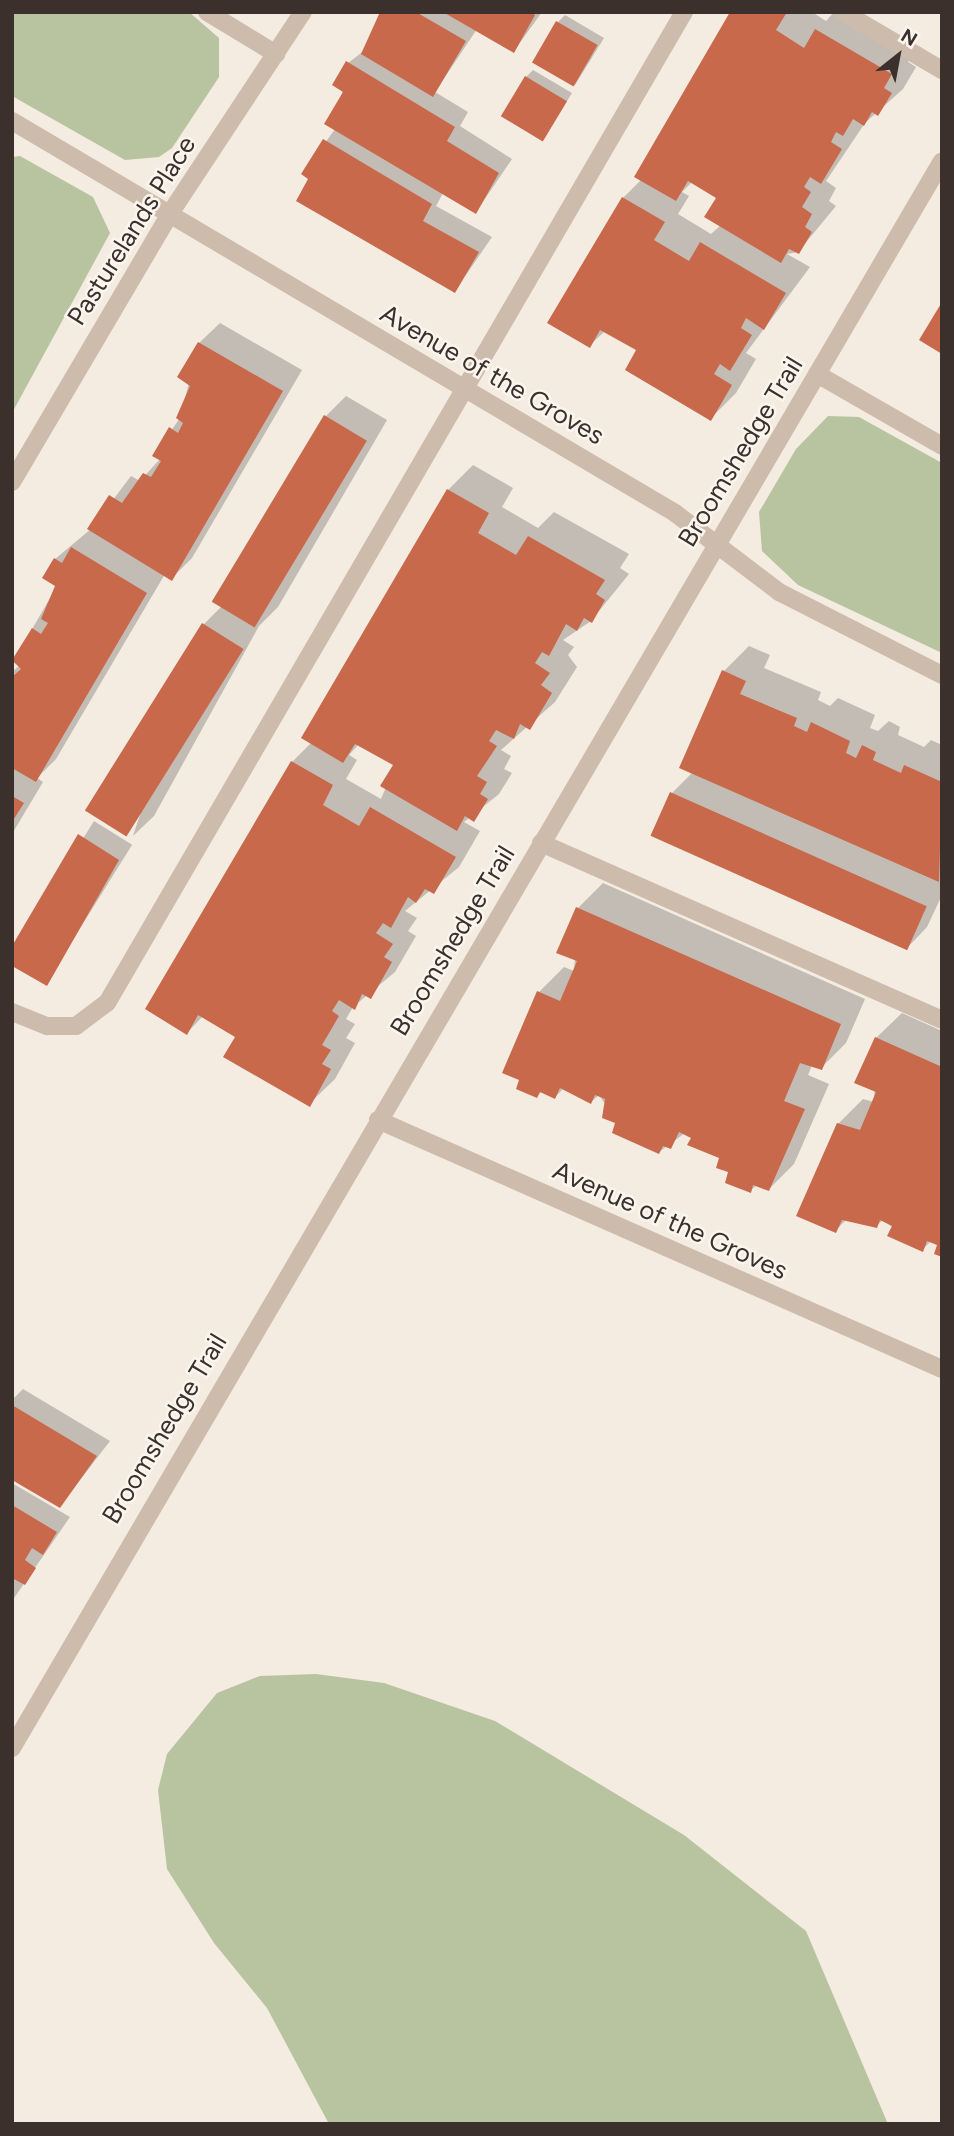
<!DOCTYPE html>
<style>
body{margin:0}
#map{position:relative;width:954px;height:2136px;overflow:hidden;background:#f4ebe1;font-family:Figtree,sans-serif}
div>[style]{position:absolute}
.green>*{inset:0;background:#b8c4a0}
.shadow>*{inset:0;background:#0003;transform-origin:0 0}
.building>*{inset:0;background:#c8694b;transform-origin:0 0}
.service>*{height:18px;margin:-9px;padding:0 9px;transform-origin:9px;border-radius:9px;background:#cdbbac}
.minor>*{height:18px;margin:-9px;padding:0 9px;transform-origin:9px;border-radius:9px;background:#cdbbac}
span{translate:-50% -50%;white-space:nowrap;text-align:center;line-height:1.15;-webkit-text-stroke:5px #fbf5ee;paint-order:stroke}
.street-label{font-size:26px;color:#3b302b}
.frame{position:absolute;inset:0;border:14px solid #3b302b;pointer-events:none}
.north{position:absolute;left:863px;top:21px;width:70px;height:70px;-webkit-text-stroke:5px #fbf5ee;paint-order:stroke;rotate:31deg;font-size:19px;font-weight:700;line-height:28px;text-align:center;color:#3b302b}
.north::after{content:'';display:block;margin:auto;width:24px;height:32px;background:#3b302b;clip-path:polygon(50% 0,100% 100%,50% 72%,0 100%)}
</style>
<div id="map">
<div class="green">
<i style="clip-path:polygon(12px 12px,189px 12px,219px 38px,219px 77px,172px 148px,159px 157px,125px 160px,12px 96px)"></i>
<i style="clip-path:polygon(20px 156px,93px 197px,110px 233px,12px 413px,12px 157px)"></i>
<i style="clip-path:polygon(828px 416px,859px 417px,942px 463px,942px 653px,798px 585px,762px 551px,759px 512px,796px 449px)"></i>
<i style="clip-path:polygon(316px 1674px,384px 1683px,495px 1721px,684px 1835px,806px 1931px,888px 2124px,329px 2124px,267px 2008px,214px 1943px,167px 1869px,158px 1790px,167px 1754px,217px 1693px,260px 1676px)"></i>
</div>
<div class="shadow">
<i style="clip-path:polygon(383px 12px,542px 12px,514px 51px,477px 29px,435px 92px,468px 112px,460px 126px,512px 159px,476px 212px,443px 193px,436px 206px,492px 237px,455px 291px,303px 174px,335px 129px,348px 63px,365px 50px)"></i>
<i style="clip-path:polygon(evenodd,732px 12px,812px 12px,826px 21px,834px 12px,915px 49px,908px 62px,916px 67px,903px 89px,865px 123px,826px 181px,836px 188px,829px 201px,836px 206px,798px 252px,787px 254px,810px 267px,746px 353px,756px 359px,736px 393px,710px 419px,639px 350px,605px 331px,589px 346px,623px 198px,642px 179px,732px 12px,692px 182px,719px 197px,721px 225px,711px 234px,678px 214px,689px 196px,682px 192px,692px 182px)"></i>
<i style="clip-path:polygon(565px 15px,604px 38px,575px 85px,558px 22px)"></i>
<i style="clip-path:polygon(533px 70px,572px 93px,543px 140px,526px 77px)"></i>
<i style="clip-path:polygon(220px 323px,302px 370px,192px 558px,172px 578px,165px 574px,56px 759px,37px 778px,43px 782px,12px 834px,12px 672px,19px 666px,13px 662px,57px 586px,55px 559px,91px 529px,131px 476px,140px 481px,160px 459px,154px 455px,180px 418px,199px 343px)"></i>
<i style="clip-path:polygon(346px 396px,387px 420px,278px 607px,259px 626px,154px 816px,133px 836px,203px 625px,222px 606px,326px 416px)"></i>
<i style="clip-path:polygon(evenodd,473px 465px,513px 488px,502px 507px,538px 528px,554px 512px,629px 554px,620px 568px,629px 574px,591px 621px,563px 640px,574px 647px,568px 655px,577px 667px,555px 702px,501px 750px,511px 756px,504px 769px,512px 773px,499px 794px,464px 822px,480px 831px,459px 867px,405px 911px,417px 918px,408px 931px,416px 936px,395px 972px,353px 1007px,346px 1019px,355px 1024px,346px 1038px,355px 1043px,335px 1079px,309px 1104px,237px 1036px,203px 1016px,187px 1033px,292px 762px,312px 742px,448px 490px,473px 465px,359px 744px,395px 765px,381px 799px,346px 779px,357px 760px,349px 755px,359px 744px)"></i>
<i style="clip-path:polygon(749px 646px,770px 655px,764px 668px,821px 692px,818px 700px,830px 706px,838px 698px,875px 715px,870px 728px,878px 731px,889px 721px,900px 727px,898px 735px,924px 747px,931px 740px,942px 745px,942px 895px,927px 927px,907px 948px,672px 793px,693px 772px,724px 671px)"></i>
<i style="left:94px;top:821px;width:45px;height:152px;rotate:32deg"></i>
<i style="clip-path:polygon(603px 883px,865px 999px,846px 1043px,821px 1068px,812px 1065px,808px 1075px,829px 1084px,794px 1164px,769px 1189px,757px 1185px,750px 1191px,721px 1157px,685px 1133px,659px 1152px,617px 1122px,599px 1095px,591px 1102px,564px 1088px,555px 1097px,542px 1091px,537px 1096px,539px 992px,564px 967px,574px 971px,578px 908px)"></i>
<i style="clip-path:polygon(902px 1013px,942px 1031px,942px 1257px,936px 1253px,940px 1244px,931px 1241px,922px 1250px,883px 1220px,876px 1226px,847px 1219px,835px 1231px,838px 1124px,863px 1099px,874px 1102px,876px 1038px)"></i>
<i style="clip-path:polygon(23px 1389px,110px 1441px,60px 1506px,12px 1477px,12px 1400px)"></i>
<i style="clip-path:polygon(12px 1483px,70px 1517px,12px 1601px)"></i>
</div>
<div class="building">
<i style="clip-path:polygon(380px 12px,416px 12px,466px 41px,433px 97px,361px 54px)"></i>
<i style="clip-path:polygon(443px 12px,531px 12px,535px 15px,514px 53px)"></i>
<i style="clip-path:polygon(730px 12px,787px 12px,776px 30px,804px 48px,815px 29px,892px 74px,884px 88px,892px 93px,878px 116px,872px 112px,864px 126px,853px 119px,843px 136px,836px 132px,831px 142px,842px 149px,821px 184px,810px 177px,804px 187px,811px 192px,802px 207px,812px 214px,805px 227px,812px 232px,799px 254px,789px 249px,781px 263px,704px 217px,716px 198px,688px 181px,676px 201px,634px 177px)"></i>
<i style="left:556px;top:21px;width:48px;height:48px;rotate:30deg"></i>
<i style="clip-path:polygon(346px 61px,455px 127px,447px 141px,499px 173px,476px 214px,324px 124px,343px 92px,332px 85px)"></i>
<i style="left:525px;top:76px;width:49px;height:47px;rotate:31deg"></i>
<i style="clip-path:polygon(323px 139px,432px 204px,423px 221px,479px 252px,455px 293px,296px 201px,308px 179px,301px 174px)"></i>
<i style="clip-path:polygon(622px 197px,665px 222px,654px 240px,689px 261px,700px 242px,786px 293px,764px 330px,746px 318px,741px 328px,752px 335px,730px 371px,720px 364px,714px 374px,732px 385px,711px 421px,625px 370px,636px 350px,600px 330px,590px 348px,547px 323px)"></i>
<i style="clip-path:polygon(942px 302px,942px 354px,919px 340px)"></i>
<i style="clip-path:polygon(198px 342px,283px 391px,172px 581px,87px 529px,109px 495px,122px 503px,143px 473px,151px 477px,161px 461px,152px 456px,169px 427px,178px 433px,183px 423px,176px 418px,190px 386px,177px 377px)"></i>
<i style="left:324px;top:415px;width:50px;height:218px;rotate:31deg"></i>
<i style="clip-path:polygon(447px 489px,489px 513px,478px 533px,516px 555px,528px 536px,605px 580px,596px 594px,605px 600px,592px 623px,584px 618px,577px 631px,566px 624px,549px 656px,542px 652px,535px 663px,550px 673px,541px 685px,552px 693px,530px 730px,520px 724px,514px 739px,496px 730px,489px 741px,497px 746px,477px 776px,487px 782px,480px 794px,488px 799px,474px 822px,465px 816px,457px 831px,380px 786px,393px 765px,355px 744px,343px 763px,301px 738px)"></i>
<i style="clip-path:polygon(71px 547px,147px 593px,36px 782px,12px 768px,12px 677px,21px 669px,12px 660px,32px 628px,41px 634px,48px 623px,41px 619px,55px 586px,42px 578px,54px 558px,62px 563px)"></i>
<i style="left:202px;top:623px;width:49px;height:221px;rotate:32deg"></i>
<i style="clip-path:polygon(722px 670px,746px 681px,740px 694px,797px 718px,794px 726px,807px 732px,811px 722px,850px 741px,846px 753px,856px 758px,862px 745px,876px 752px,873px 760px,901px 773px,904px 765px,942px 782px,939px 882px,679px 768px)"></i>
<i style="clip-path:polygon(291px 761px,333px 785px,323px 805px,359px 826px,370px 807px,456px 857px,434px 894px,425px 889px,416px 903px,408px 897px,391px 928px,383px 923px,376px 933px,393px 944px,384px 957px,392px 962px,371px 999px,362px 994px,355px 1010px,339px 1000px,332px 1011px,339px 1016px,322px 1045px,331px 1050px,322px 1064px,331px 1069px,310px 1107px,223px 1057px,235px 1037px,198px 1015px,187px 1035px,145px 1009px)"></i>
<i style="left:670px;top:792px;width:281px;height:48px;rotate:24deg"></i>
<i style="clip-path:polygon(12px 796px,24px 803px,12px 822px)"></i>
<i style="clip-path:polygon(78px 834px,119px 860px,47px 986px,12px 966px,12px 946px)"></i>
<i style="clip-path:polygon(576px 907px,841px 1024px,822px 1070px,800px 1063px,784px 1101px,805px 1109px,769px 1191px,753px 1185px,751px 1193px,725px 1183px,728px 1172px,716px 1168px,719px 1158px,687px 1145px,691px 1138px,679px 1132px,671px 1149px,663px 1146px,659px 1154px,612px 1133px,615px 1123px,602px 1118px,605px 1099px,595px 1095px,591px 1104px,560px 1088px,555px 1099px,540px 1092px,537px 1098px,516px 1089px,519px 1080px,502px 1073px,537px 991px,560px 1001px,577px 961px,556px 953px)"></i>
<i style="clip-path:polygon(875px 1037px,942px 1067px,942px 1257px,934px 1254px,937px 1245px,927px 1241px,923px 1252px,887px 1236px,892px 1226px,880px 1220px,877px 1228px,842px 1220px,836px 1233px,796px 1216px,837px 1123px,860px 1130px,876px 1092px,854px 1083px)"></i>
<i style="clip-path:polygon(12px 1405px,97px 1456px,60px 1508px,12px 1480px)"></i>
<i style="clip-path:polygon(12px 1505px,57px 1532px,43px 1555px,32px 1548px,25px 1560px,36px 1568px,25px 1585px,12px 1578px)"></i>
</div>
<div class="service">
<i style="left:843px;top:12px;width:115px;rotate:30.4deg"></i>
<i style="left:541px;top:843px;width:438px;rotate:23.8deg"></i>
<i style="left:12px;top:1012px;width:38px;rotate:22deg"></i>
<i style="left:47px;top:1026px;width:29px"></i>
<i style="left:76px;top:1026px;width:39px;rotate:-37deg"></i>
<i style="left:107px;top:1003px;width:1147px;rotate:-59.79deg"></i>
</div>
<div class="minor">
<i style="left:207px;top:12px;width:81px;rotate:31.3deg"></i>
<i style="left:12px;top:121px;width:770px;rotate:30.59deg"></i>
<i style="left:675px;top:513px;width:131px;rotate:37.2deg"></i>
<i style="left:779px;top:592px;width:183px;rotate:27deg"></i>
<i style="left:817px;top:374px;width:144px;rotate:29.9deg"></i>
<i style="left:12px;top:482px;width:310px;rotate:-59.5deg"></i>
<i style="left:169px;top:215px;width:243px;rotate:-56.6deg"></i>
<i style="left:378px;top:1120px;width:617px;rotate:23.82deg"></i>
<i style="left:12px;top:1748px;width:1839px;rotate:-59.63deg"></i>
</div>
<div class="street-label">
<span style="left:132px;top:231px;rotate:-58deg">Pasturelands Place</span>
<span style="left:492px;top:375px;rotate:30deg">Avenue of the Groves</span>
<span style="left:741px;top:452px;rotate:-59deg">Broomshedge Trail</span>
<span style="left:453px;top:941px;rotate:-59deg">Broomshedge Trail</span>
<span style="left:670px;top:1221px;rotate:24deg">Avenue of the Groves</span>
<span style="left:165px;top:1429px;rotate:-59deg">Broomshedge Trail</span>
</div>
<div class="frame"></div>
<div class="north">N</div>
</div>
